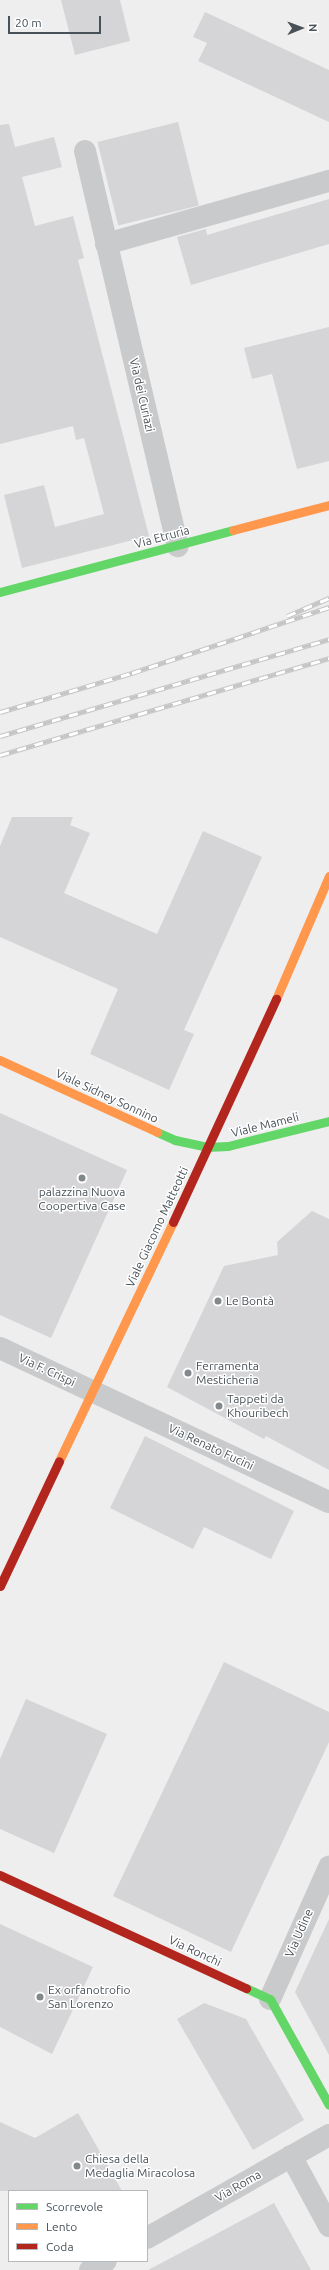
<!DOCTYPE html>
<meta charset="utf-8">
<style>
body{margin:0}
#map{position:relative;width:329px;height:2270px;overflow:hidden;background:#efeeee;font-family:Ubuntu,sans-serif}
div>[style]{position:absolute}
.building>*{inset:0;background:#d5d5d7;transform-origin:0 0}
.street>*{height:22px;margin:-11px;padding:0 11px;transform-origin:11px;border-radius:11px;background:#c9cacc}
.fast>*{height:9px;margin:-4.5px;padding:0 4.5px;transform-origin:4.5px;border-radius:4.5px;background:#63d668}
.slow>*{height:9px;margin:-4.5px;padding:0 4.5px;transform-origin:4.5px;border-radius:4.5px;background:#ff974d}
.jam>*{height:9px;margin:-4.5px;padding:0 4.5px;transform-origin:4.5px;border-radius:4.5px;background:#b3261e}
.rail>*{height:4.5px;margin-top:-2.25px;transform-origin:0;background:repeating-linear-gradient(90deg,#fff 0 9px,#c4c5c6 0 18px);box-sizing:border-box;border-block:1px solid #c4c5c6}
.dots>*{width:11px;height:11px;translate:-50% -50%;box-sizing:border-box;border:2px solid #fff;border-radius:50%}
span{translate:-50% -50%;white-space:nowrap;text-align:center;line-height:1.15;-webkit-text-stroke:3px #fff;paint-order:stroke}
.street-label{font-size:12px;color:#485158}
.poi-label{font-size:12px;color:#485158}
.left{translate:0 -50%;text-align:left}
.legend{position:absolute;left:8px;top:2190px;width:140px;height:72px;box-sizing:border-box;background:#fff;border:1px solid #b6b9bc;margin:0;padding:5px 7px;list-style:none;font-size:12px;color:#485158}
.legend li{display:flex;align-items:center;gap:8px;height:20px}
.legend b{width:20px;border:1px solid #b6b9bc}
.north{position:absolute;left:281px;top:8px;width:40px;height:40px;-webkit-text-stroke:3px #fff;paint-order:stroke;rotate:89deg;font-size:11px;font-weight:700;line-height:16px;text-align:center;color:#485158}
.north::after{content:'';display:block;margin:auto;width:14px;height:18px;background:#485158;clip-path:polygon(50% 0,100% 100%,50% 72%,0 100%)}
.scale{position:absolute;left:8px;top:16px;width:93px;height:18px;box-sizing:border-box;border:2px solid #485158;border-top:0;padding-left:5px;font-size:12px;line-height:14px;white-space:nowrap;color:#485158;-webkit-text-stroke:3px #fff;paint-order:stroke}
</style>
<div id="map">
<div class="building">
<i style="clip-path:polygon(61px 0,120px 0,130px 41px,75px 55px)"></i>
<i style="clip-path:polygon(205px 12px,329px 70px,329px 122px,198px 61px,207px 43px,193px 37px)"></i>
<i style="left:178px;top:122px;width:86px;height:83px;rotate:76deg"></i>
<i style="clip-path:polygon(9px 124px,15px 147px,54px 137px,62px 167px,22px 177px,35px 226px,73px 216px,84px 258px,78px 260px,149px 536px,22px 568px,4px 495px,44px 485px,55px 527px,104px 514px,84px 438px,76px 440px,73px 426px,0 444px,0 125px)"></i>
<i style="clip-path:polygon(329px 199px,329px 244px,191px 285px,177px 237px,206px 229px,207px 235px)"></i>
<i style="clip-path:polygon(329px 327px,329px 461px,297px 469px,272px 374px,252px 379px,244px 348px)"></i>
<i style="clip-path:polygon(12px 817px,73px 817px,70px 825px,90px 833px,64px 893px,157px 934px,203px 831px,262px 857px,184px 1030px,194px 1034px,169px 1090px,90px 1054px,118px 989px,0 937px,0 846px)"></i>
<i style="clip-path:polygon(0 1113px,127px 1170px,51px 1338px,0 1315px)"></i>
<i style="clip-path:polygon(312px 1211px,329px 1219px,329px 1470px,266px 1436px,264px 1439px,167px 1387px,224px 1266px,278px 1255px,277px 1242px)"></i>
<i style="clip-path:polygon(145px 1436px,294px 1511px,271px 1559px,204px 1527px,193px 1549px,110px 1508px)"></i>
<i style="clip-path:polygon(224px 1662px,329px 1712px,329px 1742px,231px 1952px,113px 1896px)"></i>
<i style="clip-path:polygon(26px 1699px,107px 1734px,54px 1853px,0 1829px,0 1759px)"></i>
<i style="clip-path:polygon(329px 1919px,329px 2055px,295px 1992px)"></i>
<i style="clip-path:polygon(0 1924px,93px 1967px,52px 2054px,0 2027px)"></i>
<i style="clip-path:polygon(204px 2003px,246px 2019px,304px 2120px,253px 2150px,177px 2019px)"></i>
<i style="clip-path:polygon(78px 2113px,122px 2191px,0 2191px,0 2122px,35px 2138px)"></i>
<i style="clip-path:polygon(274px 2203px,311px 2270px,148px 2270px,203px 2241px)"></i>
</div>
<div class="street">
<i style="left:85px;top:151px;width:406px;rotate:76.8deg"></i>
<i style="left:106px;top:244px;width:232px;rotate:-15.8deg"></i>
<i style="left:0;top:1348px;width:363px;rotate:25.1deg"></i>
<i style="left:270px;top:1999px;width:145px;rotate:-65.9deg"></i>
<i style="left:291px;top:2156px;width:80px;rotate:61.5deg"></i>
<i style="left:147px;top:2238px;width:209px;rotate:-29.5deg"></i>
<i style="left:90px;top:2270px;width:18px;rotate:-29deg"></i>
</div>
<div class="fast">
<i style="left:0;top:592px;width:241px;rotate:-14.9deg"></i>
<i style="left:157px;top:1132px;width:20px;rotate:24deg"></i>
<i style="left:175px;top:1140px;width:33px;rotate:12deg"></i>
<i style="left:207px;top:1147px;width:21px;rotate:-3deg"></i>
<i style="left:228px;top:1146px;width:104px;rotate:-13.9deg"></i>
<i style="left:246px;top:1988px;width:26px;rotate:25deg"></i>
<i style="left:270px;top:1999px;width:121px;rotate:60.9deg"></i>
</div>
<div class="slow">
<i style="left:233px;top:530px;width:99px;rotate:-14.6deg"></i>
<i style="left:276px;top:999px;width:134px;rotate:-66.7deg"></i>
<i style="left:0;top:1060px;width:173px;rotate:24.6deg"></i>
<i style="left:59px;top:1461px;width:265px;rotate:-64.5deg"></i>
</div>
<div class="jam">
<i style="left:173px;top:1222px;width:246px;rotate:-65.2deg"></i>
<i style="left:0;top:1586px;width:138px;rotate:-64.7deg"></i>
<i style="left:0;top:1875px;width:271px;rotate:24.7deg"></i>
</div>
<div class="rail">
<i style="left:287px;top:616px;width:46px;rotate:-23.2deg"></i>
<i style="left:0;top:712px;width:138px;rotate:-16.5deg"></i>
<i style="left:132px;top:673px;width:208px;rotate:-18.5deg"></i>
<i style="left:0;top:736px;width:343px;rotate:-16.4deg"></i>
<i style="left:0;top:755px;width:343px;rotate:-16.4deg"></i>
</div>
<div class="dots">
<i style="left:82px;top:1178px;background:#82888c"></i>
<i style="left:218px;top:1301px;background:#82888c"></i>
<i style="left:188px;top:1373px;background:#82888c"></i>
<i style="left:219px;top:1406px;background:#82888c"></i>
<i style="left:40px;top:1997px;background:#82888c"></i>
<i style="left:77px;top:2166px;background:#82888c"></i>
</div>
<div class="street-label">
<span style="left:142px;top:395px;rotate:77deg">Via dei Curiazi</span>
<span style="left:162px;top:537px;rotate:-15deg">Via Etruria</span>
<span style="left:107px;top:1096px;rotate:25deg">Viale Sidney Sonnino</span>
<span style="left:265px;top:1125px;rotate:-14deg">Viale Mameli</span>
<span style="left:157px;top:1227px;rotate:-65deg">Viale Giacomo Matteotti</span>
<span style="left:47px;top:1370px;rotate:25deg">Via F. Crispi</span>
<span style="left:211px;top:1447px;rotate:25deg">Via Renato Fucini</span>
<span style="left:299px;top:1933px;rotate:-66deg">Via Udine</span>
<span style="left:195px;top:1951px;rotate:25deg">Via Ronchi</span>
<span style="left:238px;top:2186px;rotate:-30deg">Via Roma</span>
</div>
<div class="poi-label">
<span style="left:82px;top:1199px">palazzina Nuova<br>Coopertiva Case</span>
<span class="left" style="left:226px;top:1301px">Le Bontà</span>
<span class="left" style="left:196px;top:1373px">Ferramenta<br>Mesticheria</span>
<span class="left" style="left:227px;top:1406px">Tappeti da<br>Khouribech</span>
<span class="left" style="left:48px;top:1997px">Ex orfanotrofio<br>San Lorenzo</span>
<span class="left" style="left:85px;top:2166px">Chiesa della<br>Medaglia Miracolosa</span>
</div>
<ul class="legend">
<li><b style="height:5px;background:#63d668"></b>Scorrevole</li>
<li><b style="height:5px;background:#ff974d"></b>Lento</li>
<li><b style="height:5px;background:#b3261e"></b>Coda</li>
</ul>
<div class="north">N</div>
<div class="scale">20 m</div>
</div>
